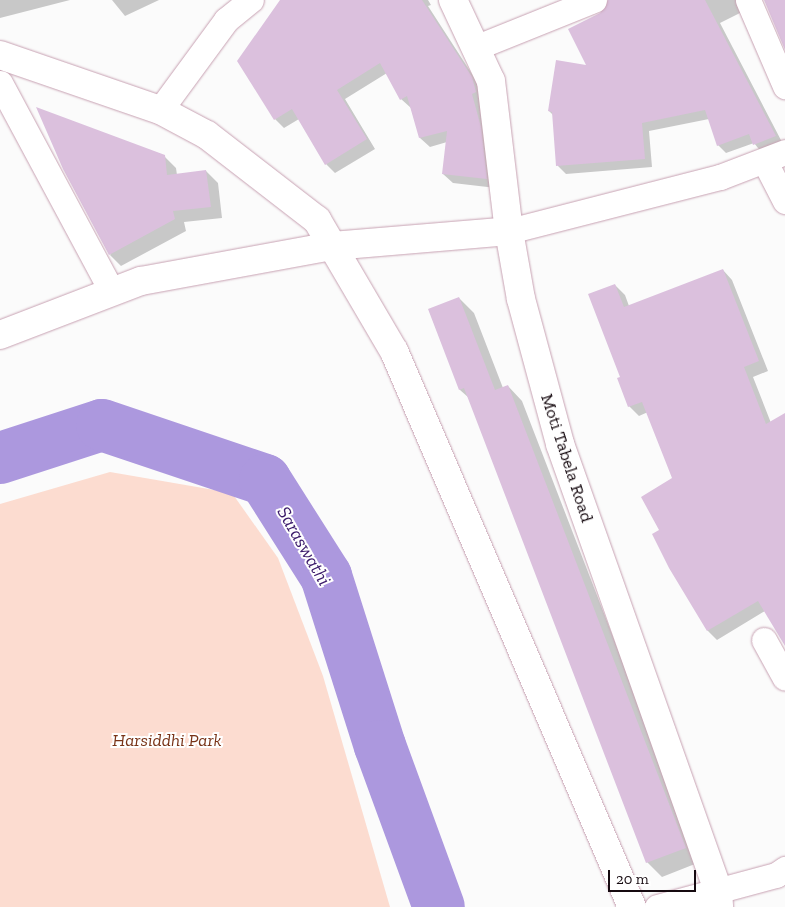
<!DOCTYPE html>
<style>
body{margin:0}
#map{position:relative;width:785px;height:907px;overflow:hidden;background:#fbfbfb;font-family:"Zilla Slab",serif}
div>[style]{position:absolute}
.green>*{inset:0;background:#fcdcd0}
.shadow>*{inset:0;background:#0003}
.river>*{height:52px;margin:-26px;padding:0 26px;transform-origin:26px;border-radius:26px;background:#ac98de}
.building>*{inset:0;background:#dbc0dd}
.roads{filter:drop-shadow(0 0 1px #c7a1b2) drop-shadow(0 0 1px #c7a1b2)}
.street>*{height:25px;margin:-12.5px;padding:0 12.5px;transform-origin:12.5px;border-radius:12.5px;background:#fff}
.secondary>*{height:28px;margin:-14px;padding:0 14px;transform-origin:14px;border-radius:14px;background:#fff}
span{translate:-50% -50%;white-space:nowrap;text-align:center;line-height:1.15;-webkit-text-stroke:4px #fff;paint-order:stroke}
.street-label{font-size:18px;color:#160a10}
.park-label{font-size:18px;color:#793418;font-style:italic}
.water-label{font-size:19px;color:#3b1a6a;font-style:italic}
.scale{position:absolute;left:608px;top:870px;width:88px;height:22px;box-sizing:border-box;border:2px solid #160a10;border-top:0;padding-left:6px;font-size:15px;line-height:18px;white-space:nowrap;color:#160a10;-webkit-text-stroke:4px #fff;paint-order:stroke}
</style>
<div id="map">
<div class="green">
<i style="clip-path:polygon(110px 472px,232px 493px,278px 558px,323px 676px,390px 907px,0 907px,0 504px)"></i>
</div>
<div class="shadow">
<i style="clip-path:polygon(0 0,70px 0,0 18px)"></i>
<i style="clip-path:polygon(112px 0,159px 0,125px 16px)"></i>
<i style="clip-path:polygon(282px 0,428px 0,431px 5px,428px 6px,481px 88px,496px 188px,453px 183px,443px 174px,447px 142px,430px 147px,420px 138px,411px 108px,401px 99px,387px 73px,345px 99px,375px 149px,335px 173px,326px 164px,299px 119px,284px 128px,275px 119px)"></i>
<i style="clip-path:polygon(609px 0,744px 0,742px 12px,720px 23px,783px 144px,762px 153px,754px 143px,726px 153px,718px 145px,709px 119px,649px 131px,652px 167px,566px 174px,558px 166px,553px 115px,549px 111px,588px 67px,601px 14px)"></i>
<i style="clip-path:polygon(164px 156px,176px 168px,177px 175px,206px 171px,218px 183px,222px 218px,184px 222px,186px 231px,121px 266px,110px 255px)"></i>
<i style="clip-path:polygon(723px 270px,732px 280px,768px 371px,753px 377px,771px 423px,785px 421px,785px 644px,765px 611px,717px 640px,708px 631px,661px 530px,674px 479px,648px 412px,639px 416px,629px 406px,622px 377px,615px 285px,625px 295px,629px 306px)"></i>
<i style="clip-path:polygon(459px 298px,474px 313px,503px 388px,508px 386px,522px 401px,700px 862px,662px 877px,647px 862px,469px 398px,460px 390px,429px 310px)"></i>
</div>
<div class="river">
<i style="left:0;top:458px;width:107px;rotate:-17.9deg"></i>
<i style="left:102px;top:425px;width:172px;rotate:18.6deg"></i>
<i style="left:265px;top:480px;width:114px;rotate:57.6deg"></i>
<i style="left:326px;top:576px;width:178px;rotate:72.4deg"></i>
<i style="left:380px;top:746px;width:171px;rotate:69.9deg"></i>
</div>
<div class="building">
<i style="clip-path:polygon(280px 0,422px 0,472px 77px,476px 92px,472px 94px,481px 127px,487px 179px,442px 174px,447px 131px,419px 138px,407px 96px,400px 100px,380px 63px,337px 90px,367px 139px,325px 165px,292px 109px,274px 120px,237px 61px)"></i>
<i style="clip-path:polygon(608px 0,705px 0,776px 136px,753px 145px,749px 134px,717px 146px,705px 110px,642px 123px,645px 159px,556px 166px,552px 112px,548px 111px,556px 60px,586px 65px,568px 29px,600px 13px)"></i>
<i style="clip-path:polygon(764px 0,785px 0,785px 50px)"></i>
<i style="clip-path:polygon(36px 107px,165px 155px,167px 175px,206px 170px,211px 207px,173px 211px,175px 219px,109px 255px,63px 169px)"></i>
<i style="clip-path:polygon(723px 269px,759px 361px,744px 367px,766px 424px,785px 413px,785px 646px,758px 601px,707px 631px,669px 568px,652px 534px,659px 530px,641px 497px,672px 478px,642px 402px,628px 407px,617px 378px,620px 377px,588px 294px,615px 284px,624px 307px)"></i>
<i style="clip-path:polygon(459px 297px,495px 390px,508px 385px,686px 848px,646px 863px,464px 388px,459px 390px,428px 309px)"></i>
</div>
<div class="roads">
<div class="street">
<i style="left:748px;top:0;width:94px;rotate:66.7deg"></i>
<i style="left:477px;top:47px;width:126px;rotate:-21.9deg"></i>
<i style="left:0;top:83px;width:237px;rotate:61.8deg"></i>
<i style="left:160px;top:110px;width:112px;rotate:-53.7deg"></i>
<i style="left:226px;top:20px;width:32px;rotate:-39deg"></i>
<i style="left:765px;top:162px;width:44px;rotate:62.9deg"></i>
<i style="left:509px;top:231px;width:218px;rotate:-14.4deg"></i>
<i style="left:720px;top:177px;width:70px;rotate:-21deg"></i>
<i style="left:764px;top:640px;width:43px;rotate:61.1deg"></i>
<i style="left:657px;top:907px;width:123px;rotate:-15.1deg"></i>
<i style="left:776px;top:875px;width:11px;rotate:-34deg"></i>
</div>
<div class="secondary">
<i style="left:453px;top:0;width:89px;rotate:64.9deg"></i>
<i style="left:491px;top:81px;width:151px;rotate:83.2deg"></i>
<i style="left:509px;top:231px;width:69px;rotate:80deg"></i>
<i style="left:521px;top:299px;width:150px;rotate:74.9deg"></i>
<i style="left:560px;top:444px;width:474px;rotate:70.5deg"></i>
<i style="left:718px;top:891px;width:16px;rotate:86deg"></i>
<i style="left:0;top:55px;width:169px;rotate:19deg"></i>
<i style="left:160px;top:110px;width:53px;rotate:28deg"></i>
<i style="left:207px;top:135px;width:139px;rotate:37.7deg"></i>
<i style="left:317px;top:220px;width:152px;rotate:59.6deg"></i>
<i style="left:394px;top:351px;width:605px;rotate:66.83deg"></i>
<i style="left:0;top:335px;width:151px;rotate:-21deg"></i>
<i style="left:141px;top:281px;width:194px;rotate:-10.4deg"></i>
<i style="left:332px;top:246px;width:178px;rotate:-4.8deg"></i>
</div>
</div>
<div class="street-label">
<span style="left:567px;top:458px;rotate:72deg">Moti Tabela Road</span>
</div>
<div class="park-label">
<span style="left:167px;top:740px">Harsiddhi Park</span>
</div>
<div class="water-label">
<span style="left:304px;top:546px;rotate:60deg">Saraswathi</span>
</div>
<div class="scale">20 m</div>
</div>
